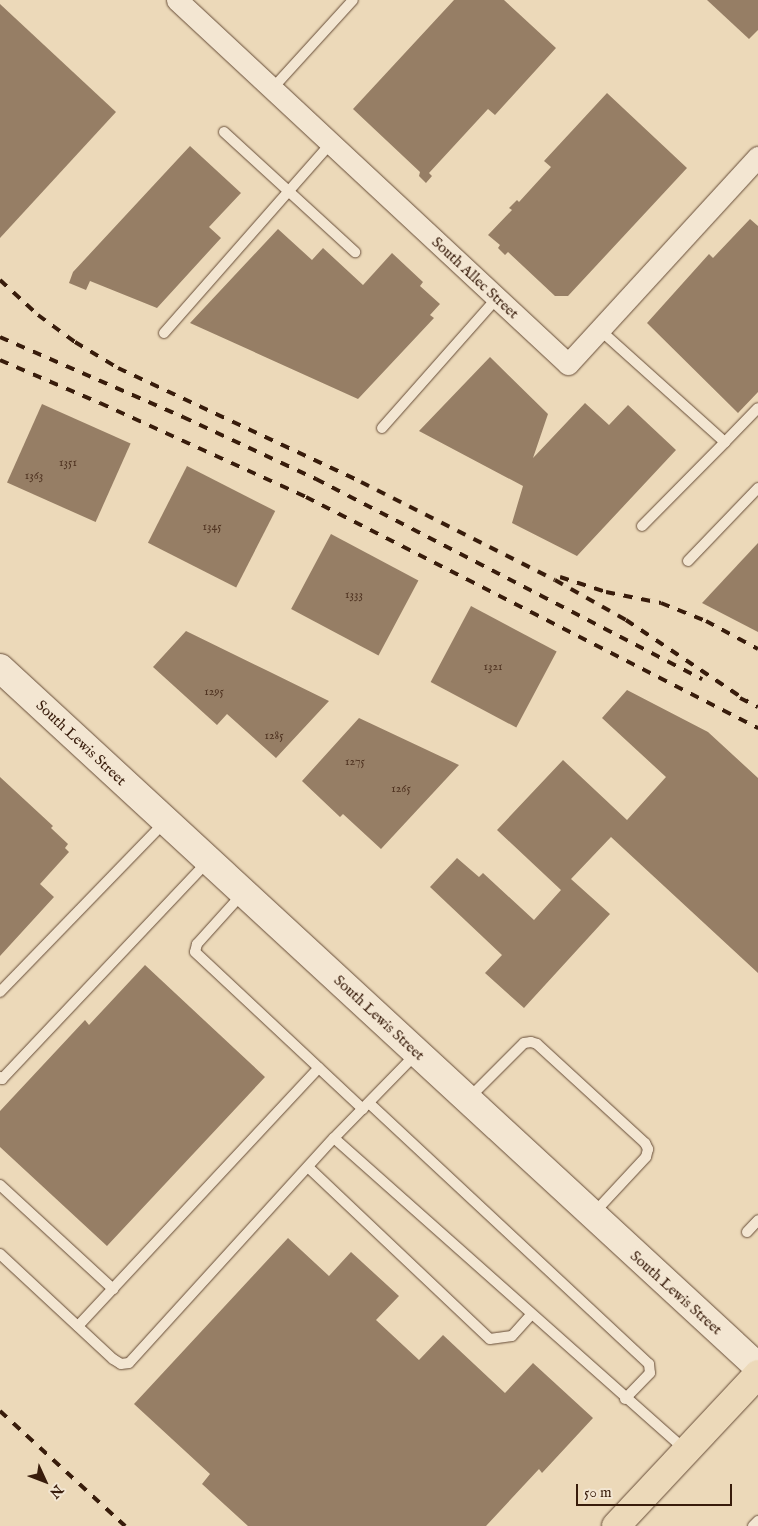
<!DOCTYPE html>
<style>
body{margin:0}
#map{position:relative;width:758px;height:1526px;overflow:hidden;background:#ecd9b9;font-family:"IM FELL English",serif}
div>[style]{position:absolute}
.building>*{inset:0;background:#967e65;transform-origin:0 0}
.roads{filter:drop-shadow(0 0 1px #654b36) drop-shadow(0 0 1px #654b36)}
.service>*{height:10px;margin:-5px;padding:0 5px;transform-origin:5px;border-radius:5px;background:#f3e6d2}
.minor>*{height:21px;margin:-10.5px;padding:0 10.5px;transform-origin:10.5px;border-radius:10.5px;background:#f3e6d2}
.secondary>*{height:28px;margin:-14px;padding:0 14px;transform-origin:14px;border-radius:14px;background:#f3e6d2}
.primary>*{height:28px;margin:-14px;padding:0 14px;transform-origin:14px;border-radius:14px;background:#ecd9b9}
.rail>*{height:4px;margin-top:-2px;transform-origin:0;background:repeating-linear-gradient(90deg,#381c0b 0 9px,transparent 0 18px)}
span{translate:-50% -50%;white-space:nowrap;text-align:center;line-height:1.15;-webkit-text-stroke:4px #f3e6d2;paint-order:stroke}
.number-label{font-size:12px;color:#503422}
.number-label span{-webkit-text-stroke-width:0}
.street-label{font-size:15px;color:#381c0b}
.north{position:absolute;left:20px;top:1456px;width:50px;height:50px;-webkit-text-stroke:4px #f3e6d2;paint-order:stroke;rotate:133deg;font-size:14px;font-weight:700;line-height:20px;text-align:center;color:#381c0b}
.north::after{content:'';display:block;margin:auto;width:18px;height:22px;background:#381c0b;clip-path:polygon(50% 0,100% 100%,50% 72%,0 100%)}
.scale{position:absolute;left:576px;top:1484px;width:156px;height:22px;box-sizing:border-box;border:2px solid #381c0b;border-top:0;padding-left:6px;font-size:15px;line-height:18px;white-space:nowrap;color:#381c0b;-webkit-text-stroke:4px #f3e6d2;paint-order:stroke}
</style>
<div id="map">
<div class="building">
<i style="clip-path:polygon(454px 0,504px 0,556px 48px,495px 115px,488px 109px,429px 173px,432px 176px,426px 183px,419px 176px,420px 172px,353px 109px)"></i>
<i style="clip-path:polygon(707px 0,758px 0,758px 30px,749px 39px)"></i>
<i style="clip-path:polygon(0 4px,116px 112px,0 238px)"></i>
<i style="clip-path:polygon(607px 93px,687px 168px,568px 296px,555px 296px,508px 252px,505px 255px,498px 248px,500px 245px,488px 235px,512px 210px,509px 208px,517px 200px,519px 202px,551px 167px,544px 161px)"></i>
<i style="clip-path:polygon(190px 146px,241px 193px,209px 227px,221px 238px,157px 308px,90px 281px,86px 290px,69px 283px,73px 272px)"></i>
<i style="clip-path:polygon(750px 219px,758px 226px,758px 392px,738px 413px,647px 323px,709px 254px,713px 258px)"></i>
<i style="clip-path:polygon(278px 229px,312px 260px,323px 248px,363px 285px,392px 253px,423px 282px,420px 286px,440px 304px,430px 315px,434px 318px,358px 399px,190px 323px)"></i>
<i style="clip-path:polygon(490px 357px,548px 414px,533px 458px,585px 403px,609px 425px,628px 405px,676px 450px,577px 556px,512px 523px,523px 486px,419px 431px)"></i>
<i style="left:42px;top:404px;width:97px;height:86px;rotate:24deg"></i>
<i style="left:187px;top:466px;width:99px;height:86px;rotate:27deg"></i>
<i style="left:331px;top:534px;width:99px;height:85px;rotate:28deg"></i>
<i style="clip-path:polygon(758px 543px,758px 632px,702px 603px)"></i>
<i style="left:471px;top:606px;width:97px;height:86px;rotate:28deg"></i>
<i style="clip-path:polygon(186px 631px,268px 671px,329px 701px,276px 758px,227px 714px,217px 725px,153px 667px)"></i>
<i style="clip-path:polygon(627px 690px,708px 732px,758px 778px,758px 973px,611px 837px,571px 879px,610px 914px,524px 1008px,485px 973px,502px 955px,430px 887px,457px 858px,479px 877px,483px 873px,534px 920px,561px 890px,497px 830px,563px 760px,627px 820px,666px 777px,602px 718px)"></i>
<i style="clip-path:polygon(359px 718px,459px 765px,381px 849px,343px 814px,340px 817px,302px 781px)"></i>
<i style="clip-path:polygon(0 777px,53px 826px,51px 828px,68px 844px,65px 848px,69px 852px,40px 884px,54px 897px,0 956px)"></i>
<i style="clip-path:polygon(145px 965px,265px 1077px,107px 1246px,0 1147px,0 1111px,85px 1020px,89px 1025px)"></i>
<i style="clip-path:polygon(288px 1238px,329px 1276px,351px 1252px,399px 1296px,376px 1320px,419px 1360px,443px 1335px,505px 1393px,533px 1363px,593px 1418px,542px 1473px,539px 1469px,486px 1526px,248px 1526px,202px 1484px,210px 1474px,134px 1404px)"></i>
</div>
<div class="roads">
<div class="service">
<i style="left:272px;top:89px;width:120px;rotate:-47.7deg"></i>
<i style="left:224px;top:132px;width:178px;rotate:42.5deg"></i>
<i style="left:600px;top:330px;width:168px;rotate:41.9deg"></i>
<i style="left:725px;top:442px;width:47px;rotate:-45.9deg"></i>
<i style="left:164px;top:333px;width:253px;rotate:-48.7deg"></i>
<i style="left:382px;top:428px;width:174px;rotate:-48.5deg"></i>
<i style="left:642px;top:526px;width:118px;rotate:-45.3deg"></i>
<i style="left:688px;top:561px;width:101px;rotate:-46.2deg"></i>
<i style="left:243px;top:893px;width:69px;rotate:132deg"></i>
<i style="left:197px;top:944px;width:8px;rotate:104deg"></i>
<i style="left:195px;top:952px;width:230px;rotate:43.1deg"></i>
<i style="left:0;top:992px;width:237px;rotate:-45.9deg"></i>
<i style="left:0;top:1077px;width:3px;rotate:45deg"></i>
<i style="left:2px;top:1079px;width:300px;rotate:-46.6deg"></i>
<i style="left:468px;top:1099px;width:79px;rotate:-45deg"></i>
<i style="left:524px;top:1043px;width:7px;rotate:-8deg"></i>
<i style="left:531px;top:1042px;width:6px;rotate:18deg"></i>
<i style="left:537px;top:1044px;width:147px;rotate:42.5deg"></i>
<i style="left:645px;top:1143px;width:7px;rotate:63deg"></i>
<i style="left:648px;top:1149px;width:8px;rotate:104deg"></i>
<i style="left:646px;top:1157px;width:76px;rotate:132.9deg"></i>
<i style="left:369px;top:1103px;width:383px;rotate:43deg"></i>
<i style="left:649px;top:1364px;width:9px;rotate:84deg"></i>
<i style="left:650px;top:1373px;width:36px;rotate:134deg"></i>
<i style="left:334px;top:1138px;width:470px;rotate:41.6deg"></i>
<i style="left:308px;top:1167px;width:250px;rotate:43.4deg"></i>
<i style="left:490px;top:1339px;width:22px;rotate:-8deg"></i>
<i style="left:512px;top:1336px;width:28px;rotate:-48deg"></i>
<i style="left:0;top:1185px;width:154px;rotate:42.6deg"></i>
<i style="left:747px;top:1232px;width:16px;rotate:-47deg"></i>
<i style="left:0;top:1254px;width:154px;rotate:42.9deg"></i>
<i style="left:113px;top:1359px;width:9px;rotate:32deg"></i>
<i style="left:121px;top:1364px;width:8px;rotate:-7deg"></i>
<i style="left:129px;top:1363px;width:304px;rotate:-47.7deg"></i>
<i style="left:334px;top:1138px;width:117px;rotate:-45.7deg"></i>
<i style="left:78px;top:1326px;width:353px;rotate:-47deg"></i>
<i style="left:753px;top:1526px;width:7px;rotate:-45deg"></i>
</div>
<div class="minor">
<i style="left:177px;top:0;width:534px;rotate:42.95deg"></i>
<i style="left:568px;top:364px;width:281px;rotate:-47.5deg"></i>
</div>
<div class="secondary">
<i style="left:0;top:668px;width:1031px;rotate:42.68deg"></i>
</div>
<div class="primary">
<i style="left:616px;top:1526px;width:208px;rotate:-46.9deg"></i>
</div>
</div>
<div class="rail">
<i style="left:0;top:280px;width:52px;rotate:42.6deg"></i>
<i style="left:38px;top:315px;width:46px;rotate:36.1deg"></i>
<i style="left:75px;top:342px;width:50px;rotate:31.2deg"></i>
<i style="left:118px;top:368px;width:268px;rotate:25.1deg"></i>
<i style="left:361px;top:482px;width:217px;rotate:26.8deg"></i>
<i style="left:555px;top:580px;width:81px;rotate:29.4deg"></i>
<i style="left:626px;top:620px;width:146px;rotate:33.8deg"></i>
<i style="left:0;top:337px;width:200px;rotate:23.6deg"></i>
<i style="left:183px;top:417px;width:147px;rotate:25deg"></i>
<i style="left:316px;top:479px;width:435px;rotate:27.4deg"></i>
<i style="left:0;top:360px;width:109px;rotate:23.3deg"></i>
<i style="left:100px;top:403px;width:226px;rotate:24.5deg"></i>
<i style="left:306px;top:497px;width:508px;rotate:27.07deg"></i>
<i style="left:560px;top:577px;width:48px;rotate:18.1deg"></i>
<i style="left:606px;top:592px;width:56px;rotate:11.3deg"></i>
<i style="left:661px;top:603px;width:48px;rotate:21.8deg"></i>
<i style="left:706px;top:621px;width:59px;rotate:28.3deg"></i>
<i style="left:740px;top:698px;width:20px;rotate:27deg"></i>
<i style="left:0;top:1411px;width:170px;rotate:42.6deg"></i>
</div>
<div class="number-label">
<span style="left:68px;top:463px">1351</span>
<span style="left:34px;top:476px">1363</span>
<span style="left:212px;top:527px">1345</span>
<span style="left:354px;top:595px">1333</span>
<span style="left:493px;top:667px">1321</span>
<span style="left:214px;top:692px">1295</span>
<span style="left:274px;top:736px">1285</span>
<span style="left:355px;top:762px">1275</span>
<span style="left:401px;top:789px">1265</span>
</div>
<div class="street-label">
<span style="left:475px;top:278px;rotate:43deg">South Allec Street</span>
<span style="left:81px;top:743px;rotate:43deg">South Lewis Street</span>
<span style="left:379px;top:1018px;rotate:43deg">South Lewis Street</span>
<span style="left:676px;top:1293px;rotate:42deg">South Lewis Street</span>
</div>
<div class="north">N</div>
<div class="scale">50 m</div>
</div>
